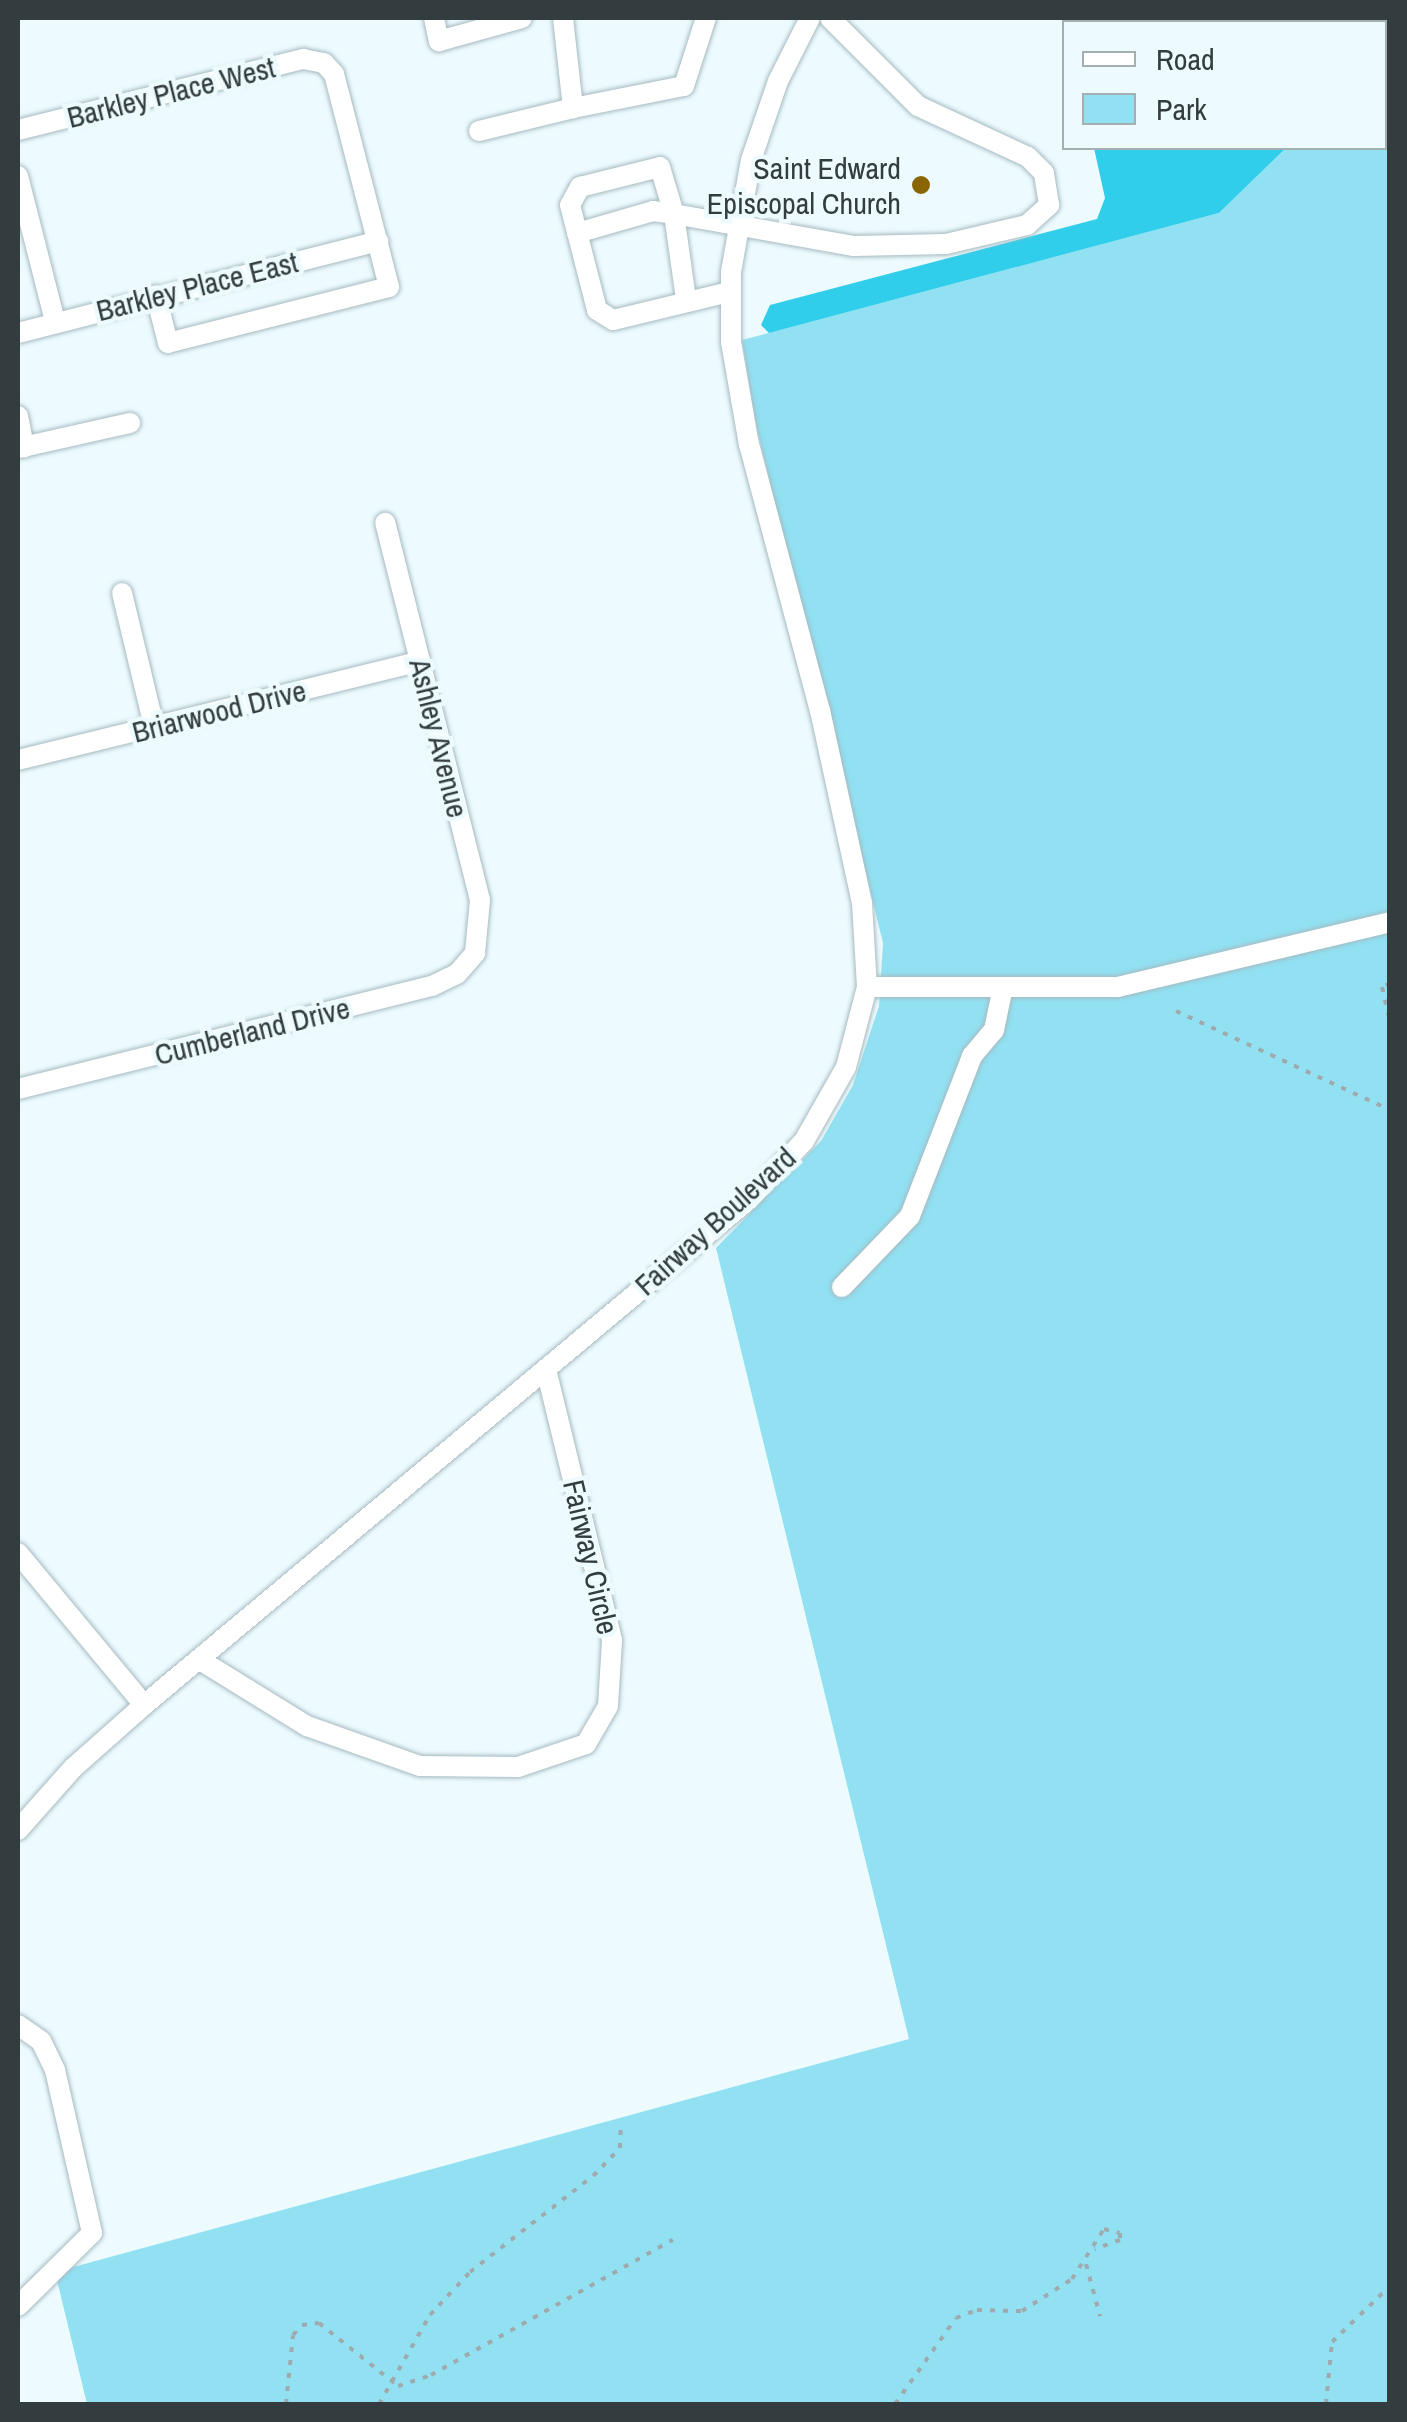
<!DOCTYPE html>
<style>
body{margin:0}
#map{position:relative;width:1407px;height:2422px;overflow:hidden;background:#edfbfe;font-family:"Archivo Narrow",sans-serif}
div>[style]{position:absolute}
.green>*{inset:0;background:#91e1f3}
.forest>*{inset:0;background:#30ceeb}
.path>*{height:4px;margin-top:-2px;transform-origin:0;background:repeating-linear-gradient(90deg,#9eaaad 0 5px,transparent 0 13px)}
.roads{filter:drop-shadow(0 0 2px #a5bac0) drop-shadow(0 0 2px #a5bac0)}
.minor>*{height:20px;margin:-10px;padding:0 10px;transform-origin:10px;border-radius:10px;background:#fff}
.dots>*{width:28px;height:28px;translate:-50% -50%;box-sizing:border-box;border:5px solid #edfbfe;border-radius:50%}
span{translate:-50% -50%;white-space:nowrap;text-align:center;line-height:1.15;-webkit-text-stroke:9px #edfbfe;paint-order:stroke}
.street-label{font-size:30px;color:#333c3e}
.poi-label{font-size:30px;color:#333c3e}
.right{translate:-100% -50%;text-align:right}
.frame{position:absolute;inset:0;border:20px solid #333c3e;pointer-events:none}
.legend{position:absolute;left:1062px;top:20px;width:325px;height:130px;box-sizing:border-box;background:#edfbfe;border:2px solid #a3afb1;margin:0;padding:12px 18px;list-style:none;font-size:30px;color:#333c3e}
.legend li{display:flex;align-items:center;gap:20px;height:50px}
.legend b{width:50px;border:2px solid #a3afb1}
</style>
<div id="map">
<div class="green">
<i style="clip-path:polygon(1389px 43px,1389px 2404px,87px 2404px,55px 2272px,909px 2039px,716px 1248px,821px 1141px,853px 1085px,879px 1006px,883px 943px,756px 425px,742px 340px,1219px 213px,1286px 148px,1384px 148px)"></i>
</div>
<div class="forest">
<i style="clip-path:polygon(1094px 148px,1286px 148px,1219px 213px,769px 333px,761px 325px,770px 305px,1097px 219px,1105px 198px)"></i>
</div>
<div class="path">
<i style="left:1390px;top:983px;width:9px;rotate:153deg"></i>
<i style="left:1382px;top:987px;width:37px;rotate:77deg"></i>
<i style="left:1176px;top:1011px;width:236px;rotate:24.8deg"></i>
<i style="left:1086px;top:2264px;width:54px;rotate:74.9deg"></i>
<i style="left:286px;top:2404px;width:69px;rotate:-84.2deg"></i>
<i style="left:293px;top:2335px;width:13px;rotate:-48deg"></i>
<i style="left:302px;top:2325px;width:17px;rotate:-7deg"></i>
<i style="left:319px;top:2323px;width:101px;rotate:38.6deg"></i>
<i style="left:398px;top:2386px;width:35px;rotate:-18deg"></i>
<i style="left:431px;top:2375px;width:277px;rotate:-29.2deg"></i>
<i style="left:379px;top:2404px;width:103px;rotate:-60.2deg"></i>
<i style="left:430px;top:2315px;width:59px;rotate:-47.1deg"></i>
<i style="left:470px;top:2272px;width:156px;rotate:-38deg"></i>
<i style="left:593px;top:2176px;width:39px;rotate:-46deg"></i>
<i style="left:620px;top:2148px;width:24px;rotate:-88deg"></i>
<i style="left:895px;top:2404px;width:105px;rotate:-54.7deg"></i>
<i style="left:956px;top:2318px;width:22px;rotate:-21deg"></i>
<i style="left:977px;top:2310px;width:45px;rotate:1.3deg"></i>
<i style="left:1022px;top:2311px;width:59px;rotate:-32.6deg"></i>
<i style="left:1072px;top:2279px;width:59px;rotate:-57.4deg"></i>
<i style="left:1104px;top:2229px;width:16px;rotate:14deg"></i>
<i style="left:1120px;top:2233px;width:7px;rotate:90deg"></i>
<i style="left:1120px;top:2240px;width:27px;rotate:160deg"></i>
<i style="left:1326px;top:2404px;width:62px;rotate:-84.5deg"></i>
<i style="left:1332px;top:2342px;width:81px;rotate:-44deg"></i>
</div>
<div class="roads">
<div class="minor">
<i style="left:434px;top:18px;width:24px;rotate:78deg"></i>
<i style="left:439px;top:41px;width:86px;rotate:-15.5deg"></i>
<i style="left:563px;top:18px;width:91px;rotate:83.7deg"></i>
<i style="left:573px;top:108px;width:113px;rotate:-11.2deg"></i>
<i style="left:684px;top:86px;width:71px;rotate:-72.1deg"></i>
<i style="left:18px;top:130px;width:294px;rotate:-14deg"></i>
<i style="left:303px;top:59px;width:21px;rotate:11deg"></i>
<i style="left:324px;top:63px;width:15px;rotate:48deg"></i>
<i style="left:334px;top:74px;width:220px;rotate:75.5deg"></i>
<i style="left:389px;top:287px;width:228px;rotate:165.8deg"></i>
<i style="left:168px;top:343px;width:49px;rotate:-104.3deg"></i>
<i style="left:479px;top:131px;width:97px;rotate:-13.7deg"></i>
<i style="left:18px;top:176px;width:150px;rotate:75.7deg"></i>
<i style="left:577px;top:233px;width:79px;rotate:-16.1deg"></i>
<i style="left:653px;top:211px;width:21px;rotate:8deg"></i>
<i style="left:674px;top:214px;width:86px;rotate:82deg"></i>
<i style="left:729px;top:292px;width:119px;rotate:166.4deg"></i>
<i style="left:613px;top:320px;width:19px;rotate:-148deg"></i>
<i style="left:597px;top:310px;width:108px;rotate:-104.4deg"></i>
<i style="left:570px;top:205px;width:21px;rotate:-61deg"></i>
<i style="left:580px;top:187px;width:82px;rotate:-14deg"></i>
<i style="left:660px;top:167px;width:49px;rotate:73.4deg"></i>
<i style="left:674px;top:214px;width:183px;rotate:10.1deg"></i>
<i style="left:854px;top:246px;width:92px;rotate:-1.2deg"></i>
<i style="left:946px;top:244px;width:83px;rotate:-13.2deg"></i>
<i style="left:1027px;top:225px;width:30px;rotate:-42deg"></i>
<i style="left:1049px;top:205px;width:32px;rotate:-99deg"></i>
<i style="left:1044px;top:173px;width:23px;rotate:-135deg"></i>
<i style="left:1028px;top:157px;width:121px;rotate:-155.1deg"></i>
<i style="left:918px;top:106px;width:124px;rotate:-135deg"></i>
<i style="left:18px;top:333px;width:372px;rotate:-14.3deg"></i>
<i style="left:18px;top:416px;width:32px;rotate:79deg"></i>
<i style="left:18px;top:448px;width:115px;rotate:-12.6deg"></i>
<i style="left:122px;top:593px;width:137px;rotate:76.5deg"></i>
<i style="left:18px;top:760px;width:414px;rotate:-13.8deg"></i>
<i style="left:867px;top:987px;width:251px"></i>
<i style="left:1118px;top:987px;width:280px;rotate:-13.4deg"></i>
<i style="left:18px;top:1089px;width:427px;rotate:-14deg"></i>
<i style="left:432px;top:986px;width:28px;rotate:-26deg"></i>
<i style="left:457px;top:974px;width:28px;rotate:-49deg"></i>
<i style="left:475px;top:953px;width:53px;rotate:-84.6deg"></i>
<i style="left:480px;top:900px;width:389px;rotate:-104.1deg"></i>
<i style="left:842px;top:1287px;width:98px;rotate:-46.2deg"></i>
<i style="left:910px;top:1216px;width:172px;rotate:-68.8deg"></i>
<i style="left:972px;top:1056px;width:34px;rotate:-50deg"></i>
<i style="left:994px;top:1030px;width:44px;rotate:-78.2deg"></i>
<i style="left:18px;top:1553px;width:197px;rotate:50.3deg"></i>
<i style="left:200px;top:1660px;width:126px;rotate:31.7deg"></i>
<i style="left:307px;top:1726px;width:120px;rotate:19.5deg"></i>
<i style="left:420px;top:1766px;width:98px;rotate:0.6deg"></i>
<i style="left:518px;top:1767px;width:72px;rotate:-18.7deg"></i>
<i style="left:586px;top:1744px;width:44px;rotate:-59.9deg"></i>
<i style="left:608px;top:1706px;width:66px;rotate:-86.5deg"></i>
<i style="left:612px;top:1640px;width:278px;rotate:-103.7deg"></i>
<i style="left:18px;top:1830px;width:83px;rotate:-48.4deg"></i>
<i style="left:73px;top:1768px;width:95px;rotate:-41.6deg"></i>
<i style="left:144px;top:1705px;width:787px;rotate:-39.9deg"></i>
<i style="left:748px;top:1200px;width:81px;rotate:-46.5deg"></i>
<i style="left:804px;top:1141px;width:85px;rotate:-60.4deg"></i>
<i style="left:846px;top:1067px;width:83px;rotate:-75.3deg"></i>
<i style="left:867px;top:987px;width:84px;rotate:-93.4deg"></i>
<i style="left:862px;top:903px;width:197px;rotate:-102.3deg"></i>
<i style="left:820px;top:711px;width:275px;rotate:-104.9deg"></i>
<i style="left:749px;top:445px;width:105px;rotate:-99.9deg"></i>
<i style="left:731px;top:342px;width:70px;rotate:-90deg"></i>
<i style="left:731px;top:272px;width:114px;rotate:-79.9deg"></i>
<i style="left:751px;top:160px;width:83px;rotate:-71.1deg"></i>
<i style="left:778px;top:81px;width:71px;rotate:-63.1deg"></i>
<i style="left:18px;top:2025px;width:28px;rotate:35deg"></i>
<i style="left:41px;top:2041px;width:32px;rotate:64deg"></i>
<i style="left:55px;top:2070px;width:167px;rotate:77.2deg"></i>
<i style="left:92px;top:2233px;width:104px;rotate:135.4deg"></i>
</div>
</div>
<div class="dots">
<i style="left:921px;top:185px;background:#8a6503"></i>
</div>
<div class="street-label">
<span style="left:171px;top:92px;rotate:-14deg">Barkley Place West</span>
<span style="left:197px;top:286px;rotate:-14deg">Barkley Place East</span>
<span style="left:219px;top:711px;rotate:-14deg">Briarwood Drive</span>
<span style="left:439px;top:738px;rotate:76deg">Ashley Avenue</span>
<span style="left:252px;top:1031px;rotate:-14deg">Cumberland Drive</span>
<span style="left:715px;top:1221px;rotate:-42deg">Fairway Boulevard</span>
<span style="left:591px;top:1557px;rotate:77deg">Fairway Circle</span>
</div>
<div class="poi-label">
<span class="right" style="left:901px;top:185px">Saint Edward<br>Episcopal Church</span>
</div>
<div class="frame"></div>
<ul class="legend">
<li><b style="height:12px;background:#fff"></b>Road</li>
<li><b style="height:28px;background:#91e1f3"></b>Park</li>
</ul>
</div>
